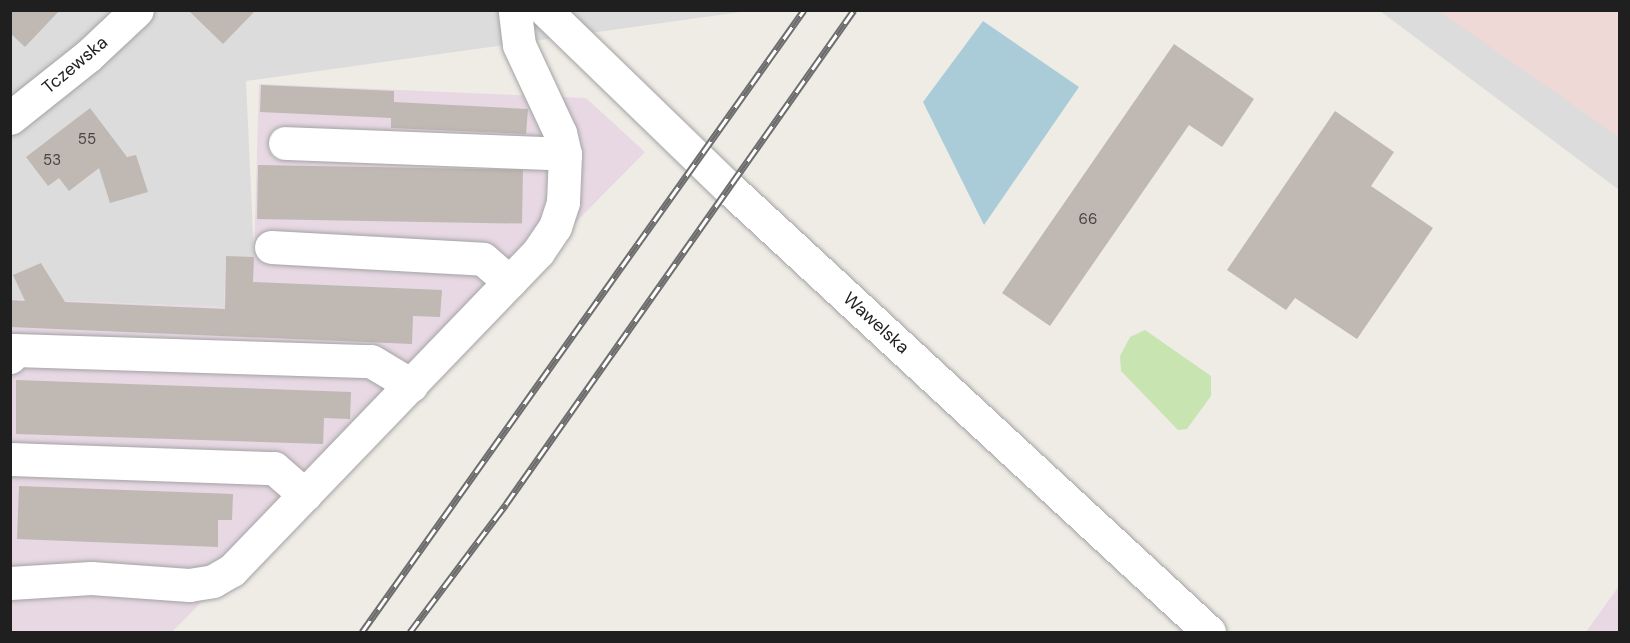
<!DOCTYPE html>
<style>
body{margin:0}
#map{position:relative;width:1630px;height:643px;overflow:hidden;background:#efece6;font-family:"DM Sans",sans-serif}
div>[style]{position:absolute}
.residential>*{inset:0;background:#dddcdc}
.commercial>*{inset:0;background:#eed9d7}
.industrial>*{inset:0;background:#e7d8e4}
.grass>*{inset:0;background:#c8e4b0}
.water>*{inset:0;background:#aaccd8}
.building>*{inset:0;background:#bfb8b3;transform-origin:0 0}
.roads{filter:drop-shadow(0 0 2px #a3a3a3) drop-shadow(0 0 2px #a3a3a3)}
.minor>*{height:33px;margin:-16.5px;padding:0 16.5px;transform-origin:16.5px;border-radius:16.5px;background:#fff}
.rail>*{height:7px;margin-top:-3.5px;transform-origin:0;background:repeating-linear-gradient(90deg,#fff 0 14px,#6d6d6d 0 28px);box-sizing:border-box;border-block:2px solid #6d6d6d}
span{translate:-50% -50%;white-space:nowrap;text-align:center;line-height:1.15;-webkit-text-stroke:6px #fff;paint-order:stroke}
.number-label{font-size:15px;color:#474544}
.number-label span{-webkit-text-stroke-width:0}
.street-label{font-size:18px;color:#1f1f1f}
.frame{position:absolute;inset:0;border:12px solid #1f1f1f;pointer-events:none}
</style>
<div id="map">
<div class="residential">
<i style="clip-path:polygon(11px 11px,748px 11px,246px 81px,254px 256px,226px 257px,224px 307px,11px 299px)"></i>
<i style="clip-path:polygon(1380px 11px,1619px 11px,1619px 190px)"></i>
</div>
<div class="commercial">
<i style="clip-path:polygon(1439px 11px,1619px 11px,1619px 137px)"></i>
</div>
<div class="industrial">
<i style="clip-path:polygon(259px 84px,586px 98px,645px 152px,172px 632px,11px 632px,11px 299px,224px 307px,226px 256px,254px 256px)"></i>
<i style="clip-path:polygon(1619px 586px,1619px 632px,1586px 632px)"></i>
</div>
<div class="grass">
<i style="clip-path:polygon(1145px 330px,1211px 376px,1211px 396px,1187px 429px,1178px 430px,1121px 371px,1120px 356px,1130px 337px)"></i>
</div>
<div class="water">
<i style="clip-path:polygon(983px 21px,1079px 87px,984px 225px,923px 102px)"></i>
</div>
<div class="building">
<i style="clip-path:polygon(10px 10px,60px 10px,25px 47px,10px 33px)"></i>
<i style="clip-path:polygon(188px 10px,256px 10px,223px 44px)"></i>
<i style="clip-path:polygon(1174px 44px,1254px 99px,1222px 147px,1189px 125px,1050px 326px,1002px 293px)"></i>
<i style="clip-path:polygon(261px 85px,394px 91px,394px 102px,528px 109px,526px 134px,391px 128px,391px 118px,260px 112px)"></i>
<i style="clip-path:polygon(90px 108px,127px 157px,136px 155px,148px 192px,110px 203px,99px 168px,69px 191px,59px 178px,48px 186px,26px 157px)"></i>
<i style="clip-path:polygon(1335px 111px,1394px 152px,1371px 186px,1433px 228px,1357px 339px,1295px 298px,1286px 310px,1227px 270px)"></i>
<i style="left:258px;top:165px;width:265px;height:54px;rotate:1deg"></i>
<i style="clip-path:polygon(226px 256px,254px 257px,253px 282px,442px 290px,440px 317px,413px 316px,412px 344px,10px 327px,10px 300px,25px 301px,13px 275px,41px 263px,65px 302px,225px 309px)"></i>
<i style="clip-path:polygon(16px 380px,351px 392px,350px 419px,324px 418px,323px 444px,16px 434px)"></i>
<i style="clip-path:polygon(19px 486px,233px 494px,232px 520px,218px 520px,218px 547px,17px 539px)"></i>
</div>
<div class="roads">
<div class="minor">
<i style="left:545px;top:10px;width:256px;rotate:44.1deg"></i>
<i style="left:729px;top:188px;width:654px;rotate:42.77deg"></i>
<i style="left:10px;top:118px;width:100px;rotate:-38.5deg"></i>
<i style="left:88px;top:56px;width:67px;rotate:-43.2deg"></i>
<i style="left:285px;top:143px;width:280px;rotate:2.2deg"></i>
<i style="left:271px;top:247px;width:212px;rotate:3.2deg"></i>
<i style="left:483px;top:259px;width:35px;rotate:41deg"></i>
<i style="left:10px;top:357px;width:8px;rotate:-60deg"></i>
<i style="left:14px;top:350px;width:357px;rotate:1.8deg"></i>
<i style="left:371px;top:361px;width:47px;rotate:31deg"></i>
<i style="left:10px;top:459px;width:264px;rotate:2deg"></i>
<i style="left:274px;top:468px;width:41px;rotate:41.1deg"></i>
<i style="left:10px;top:583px;width:81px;rotate:-3.5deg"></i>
<i style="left:91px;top:578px;width:98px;rotate:4.1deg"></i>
<i style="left:189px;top:585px;width:24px;rotate:-9deg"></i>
<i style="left:213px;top:581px;width:22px;rotate:-30deg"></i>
<i style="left:232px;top:570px;width:441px;rotate:-46.1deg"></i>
<i style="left:538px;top:252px;width:30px;rotate:-56deg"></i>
<i style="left:555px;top:227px;width:26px;rotate:-72deg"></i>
<i style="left:563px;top:202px;width:48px;rotate:-87.6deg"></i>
<i style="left:565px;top:154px;width:22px;rotate:-103deg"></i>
<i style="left:560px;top:133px;width:97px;rotate:-115deg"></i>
<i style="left:519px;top:45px;width:35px;rotate:-97deg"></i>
</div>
</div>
<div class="rail">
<i style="left:362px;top:632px;width:763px;rotate:-54.6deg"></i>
<i style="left:410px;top:632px;width:160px;rotate:-53.1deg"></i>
<i style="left:506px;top:504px;width:604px;rotate:-54.84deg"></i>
</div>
<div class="number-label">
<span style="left:87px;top:140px">55</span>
<span style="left:52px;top:161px">53</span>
<span style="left:1088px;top:220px">66</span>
</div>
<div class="street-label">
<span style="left:75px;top:65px;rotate:-40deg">Tczewska</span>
<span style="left:876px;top:323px;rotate:42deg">Wawelska</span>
</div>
<div class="frame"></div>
</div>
